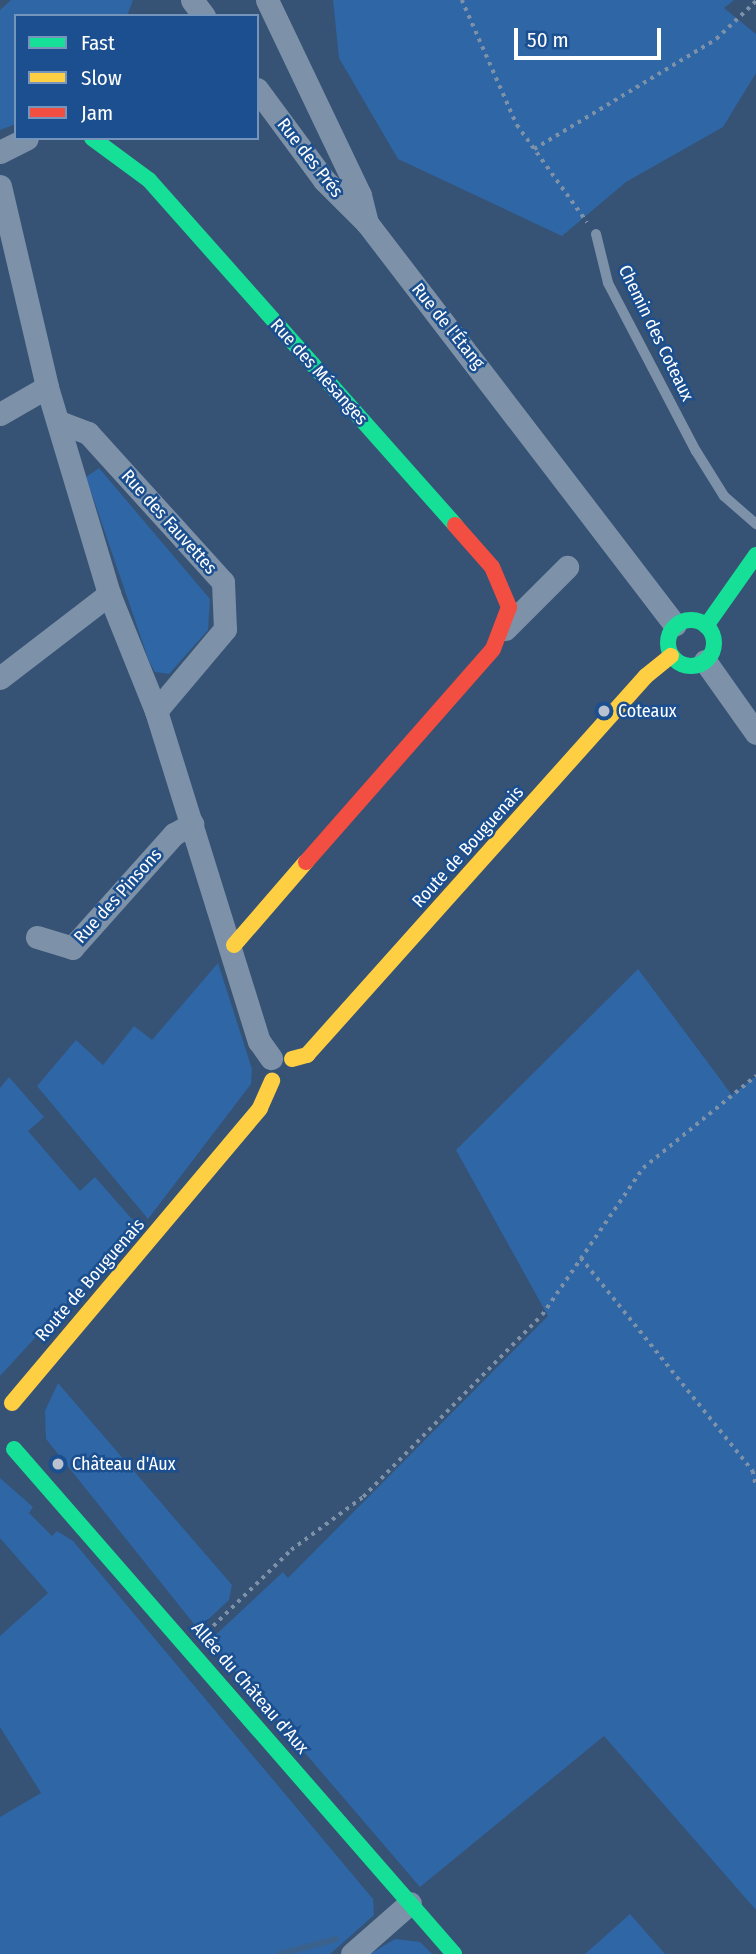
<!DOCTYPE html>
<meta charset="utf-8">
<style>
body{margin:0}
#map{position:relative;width:756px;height:1954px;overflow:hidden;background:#365274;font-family:"Fira Sans Condensed",sans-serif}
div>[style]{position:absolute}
.green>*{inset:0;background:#2f66a5}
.stream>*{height:6px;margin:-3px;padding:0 3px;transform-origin:3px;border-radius:3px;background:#3b618d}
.path>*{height:3.5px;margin-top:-1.75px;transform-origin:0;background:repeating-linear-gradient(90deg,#7d92a8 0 3.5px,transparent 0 8.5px)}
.lane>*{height:10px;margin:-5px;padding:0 5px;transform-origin:5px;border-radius:5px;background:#7d92a8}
.street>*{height:23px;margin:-11.5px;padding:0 11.5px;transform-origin:11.5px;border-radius:11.5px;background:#7d92a8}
.fast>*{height:16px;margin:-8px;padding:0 8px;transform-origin:8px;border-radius:8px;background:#16e098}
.fast>.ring{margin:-8px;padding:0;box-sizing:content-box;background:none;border:16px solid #16e098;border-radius:50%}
.slow>*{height:16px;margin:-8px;padding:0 8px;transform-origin:8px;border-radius:8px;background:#ffcf43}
.jam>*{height:16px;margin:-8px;padding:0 8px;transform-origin:8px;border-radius:8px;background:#f24e42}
.dots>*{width:19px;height:19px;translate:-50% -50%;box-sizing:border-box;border:4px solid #1b4f8f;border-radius:50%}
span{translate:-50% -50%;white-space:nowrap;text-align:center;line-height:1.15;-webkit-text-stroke:5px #1b4f8f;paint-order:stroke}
.street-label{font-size:18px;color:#fff}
.poi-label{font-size:18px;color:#fff}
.left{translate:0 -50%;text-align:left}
.legend{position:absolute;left:14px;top:14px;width:245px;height:126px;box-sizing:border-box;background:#1b4f8f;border:2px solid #7695bc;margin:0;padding:9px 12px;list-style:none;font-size:21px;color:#fff}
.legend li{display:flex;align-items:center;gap:14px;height:35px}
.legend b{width:35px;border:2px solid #7695bc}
.scale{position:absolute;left:514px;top:28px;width:147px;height:32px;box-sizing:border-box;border:4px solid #fff;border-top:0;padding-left:9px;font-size:21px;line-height:24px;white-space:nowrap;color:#fff;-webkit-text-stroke:5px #1b4f8f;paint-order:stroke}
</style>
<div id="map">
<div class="green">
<i style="clip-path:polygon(11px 0,133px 0,127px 16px,16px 16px,16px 124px,0 130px,0 10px)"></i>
<i style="clip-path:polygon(333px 0,734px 0,724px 8px,756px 34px,756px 73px,723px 127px,626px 182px,562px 236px,398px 159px,339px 58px)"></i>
<i style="clip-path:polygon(99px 468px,210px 599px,208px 630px,169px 674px,155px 672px,149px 661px,86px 477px)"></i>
<i style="clip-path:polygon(218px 963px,252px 1069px,251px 1084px,148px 1219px,37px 1086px,76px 1040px,103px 1065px,134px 1026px,152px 1040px)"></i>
<i style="clip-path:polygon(638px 969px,732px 1095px,756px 1076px,756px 1910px,604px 1736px,420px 1887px,209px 1641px,283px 1572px,288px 1578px,548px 1316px,456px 1150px)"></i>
<i style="clip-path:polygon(9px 1077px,44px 1117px,28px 1131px,80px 1191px,95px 1177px,138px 1226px,0 1376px,0 1088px)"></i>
<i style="clip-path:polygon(58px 1383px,232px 1585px,229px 1600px,198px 1629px,46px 1439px,45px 1411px)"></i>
<i style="clip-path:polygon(0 1478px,33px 1507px,29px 1513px,52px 1536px,57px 1531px,73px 1541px,373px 1899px,374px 1915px,330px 1954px,0 1954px,0 1817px,41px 1793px,0 1727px,0 1636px,48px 1593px,0 1538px)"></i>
<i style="clip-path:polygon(630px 1914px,665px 1954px,585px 1954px)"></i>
<i style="clip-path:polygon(395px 1939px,420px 1942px,432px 1954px,370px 1954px)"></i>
</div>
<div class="stream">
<i style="left:280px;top:1954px;width:58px;rotate:-15deg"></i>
</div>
<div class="path">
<i style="left:462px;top:0;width:137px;rotate:66.3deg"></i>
<i style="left:517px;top:125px;width:120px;rotate:54.2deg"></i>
<i style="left:534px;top:149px;width:213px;rotate:-31.1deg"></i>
<i style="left:716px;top:39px;width:55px;rotate:-43.5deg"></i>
<i style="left:581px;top:1258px;width:274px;rotate:51.1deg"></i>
<i style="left:753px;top:1471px;width:16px;rotate:79deg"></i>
<i style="left:207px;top:1632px;width:117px;rotate:-44.3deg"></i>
<i style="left:291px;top:1550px;width:89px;rotate:-36.4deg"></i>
<i style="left:363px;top:1497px;width:255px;rotate:-45.5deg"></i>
<i style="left:542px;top:1315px;width:178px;rotate:-55.5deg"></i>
<i style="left:643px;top:1168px;width:146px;rotate:-39.2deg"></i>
</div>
<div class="lane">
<i style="left:596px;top:234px;width:50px;rotate:76.2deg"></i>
<i style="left:608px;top:283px;width:190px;rotate:62.4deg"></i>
<i style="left:696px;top:451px;width:53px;rotate:58.1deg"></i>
<i style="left:724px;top:496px;width:43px;rotate:41.2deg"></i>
</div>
<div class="street">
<i style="left:192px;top:0;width:20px;rotate:53deg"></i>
<i style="left:267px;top:0;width:216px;rotate:64.5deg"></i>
<i style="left:360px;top:195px;width:29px;rotate:76deg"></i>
<i style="left:367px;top:223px;width:506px;rotate:52.54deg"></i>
<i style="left:257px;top:89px;width:113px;rotate:53.6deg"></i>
<i style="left:324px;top:180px;width:61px;rotate:45deg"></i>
<i style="left:0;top:152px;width:30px;rotate:-27deg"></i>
<i style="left:0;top:186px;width:206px;rotate:76.8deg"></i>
<i style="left:47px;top:387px;width:216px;rotate:73.3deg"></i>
<i style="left:109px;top:594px;width:126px;rotate:68.1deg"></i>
<i style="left:156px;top:711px;width:346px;rotate:72.7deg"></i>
<i style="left:259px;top:1041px;width:21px;rotate:55deg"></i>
<i style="left:0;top:414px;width:54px;rotate:-29.9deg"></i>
<i style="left:59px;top:422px;width:31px;rotate:21deg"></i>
<i style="left:88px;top:433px;width:201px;rotate:47.8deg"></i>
<i style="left:223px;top:582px;width:47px;rotate:87.6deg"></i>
<i style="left:225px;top:629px;width:107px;rotate:130.1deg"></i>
<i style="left:505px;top:629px;width:88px;rotate:-45deg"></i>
<i style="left:705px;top:661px;width:88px;rotate:54.7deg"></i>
<i style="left:0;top:678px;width:138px;rotate:-37.6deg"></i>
<i style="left:37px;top:937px;width:37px;rotate:17deg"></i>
<i style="left:72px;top:948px;width:153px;rotate:-48.2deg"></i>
<i style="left:174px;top:834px;width:21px;rotate:-29deg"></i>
<i style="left:352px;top:1954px;width:77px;rotate:-41.3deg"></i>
</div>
<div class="fast">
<i style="left:92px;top:138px;width:71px;rotate:36.4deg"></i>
<i style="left:149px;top:180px;width:461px;rotate:48.4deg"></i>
<i class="ring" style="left:668px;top:620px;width:30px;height:30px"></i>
<i style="left:706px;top:626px;width:87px;rotate:-54.8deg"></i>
<i style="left:14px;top:1449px;width:670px;rotate:48.93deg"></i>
</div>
<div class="slow">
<i style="left:234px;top:945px;width:110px;rotate:-49.1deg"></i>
<i style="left:292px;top:1059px;width:16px;rotate:-15deg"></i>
<i style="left:307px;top:1055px;width:508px;rotate:-48.19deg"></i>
<i style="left:646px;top:676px;width:32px;rotate:-39deg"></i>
<i style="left:12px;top:1403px;width:385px;rotate:-49.9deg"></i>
<i style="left:260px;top:1108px;width:30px;rotate:-66deg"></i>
</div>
<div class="jam">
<i style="left:306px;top:862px;width:283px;rotate:-48.7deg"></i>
<i style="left:493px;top:649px;width:45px;rotate:-69.1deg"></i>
<i style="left:509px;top:607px;width:43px;rotate:-113deg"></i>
<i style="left:492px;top:567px;width:56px;rotate:-131.4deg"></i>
</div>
<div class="dots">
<i style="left:604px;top:711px;background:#b9c2ce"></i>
<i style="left:58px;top:1464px;background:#b9c2ce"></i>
</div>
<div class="street-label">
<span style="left:310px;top:158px;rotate:52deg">Rue des Prés</span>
<span style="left:448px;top:326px;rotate:51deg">Rue de l'Étang</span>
<span style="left:656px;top:333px;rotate:64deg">Chemin des Coteaux</span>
<span style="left:319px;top:372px;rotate:48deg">Rue des Mésanges</span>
<span style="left:169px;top:522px;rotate:48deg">Rue des Fauvettes</span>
<span style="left:468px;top:847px;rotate:-48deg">Route de Bouguenais</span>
<span style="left:118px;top:896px;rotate:-48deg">Rue des Pinsons</span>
<span style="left:90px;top:1280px;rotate:-49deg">Route de Bouguenais</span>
<span style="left:250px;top:1688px;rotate:49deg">Allée du Château d'Aux</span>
</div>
<div class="poi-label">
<span class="left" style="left:618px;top:711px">Coteaux</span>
<span class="left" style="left:72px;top:1464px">Château d'Aux</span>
</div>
<ul class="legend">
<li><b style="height:9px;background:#16e098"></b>Fast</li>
<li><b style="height:9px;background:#ffcf43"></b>Slow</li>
<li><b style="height:9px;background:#f24e42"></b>Jam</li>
</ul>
<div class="scale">50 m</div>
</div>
